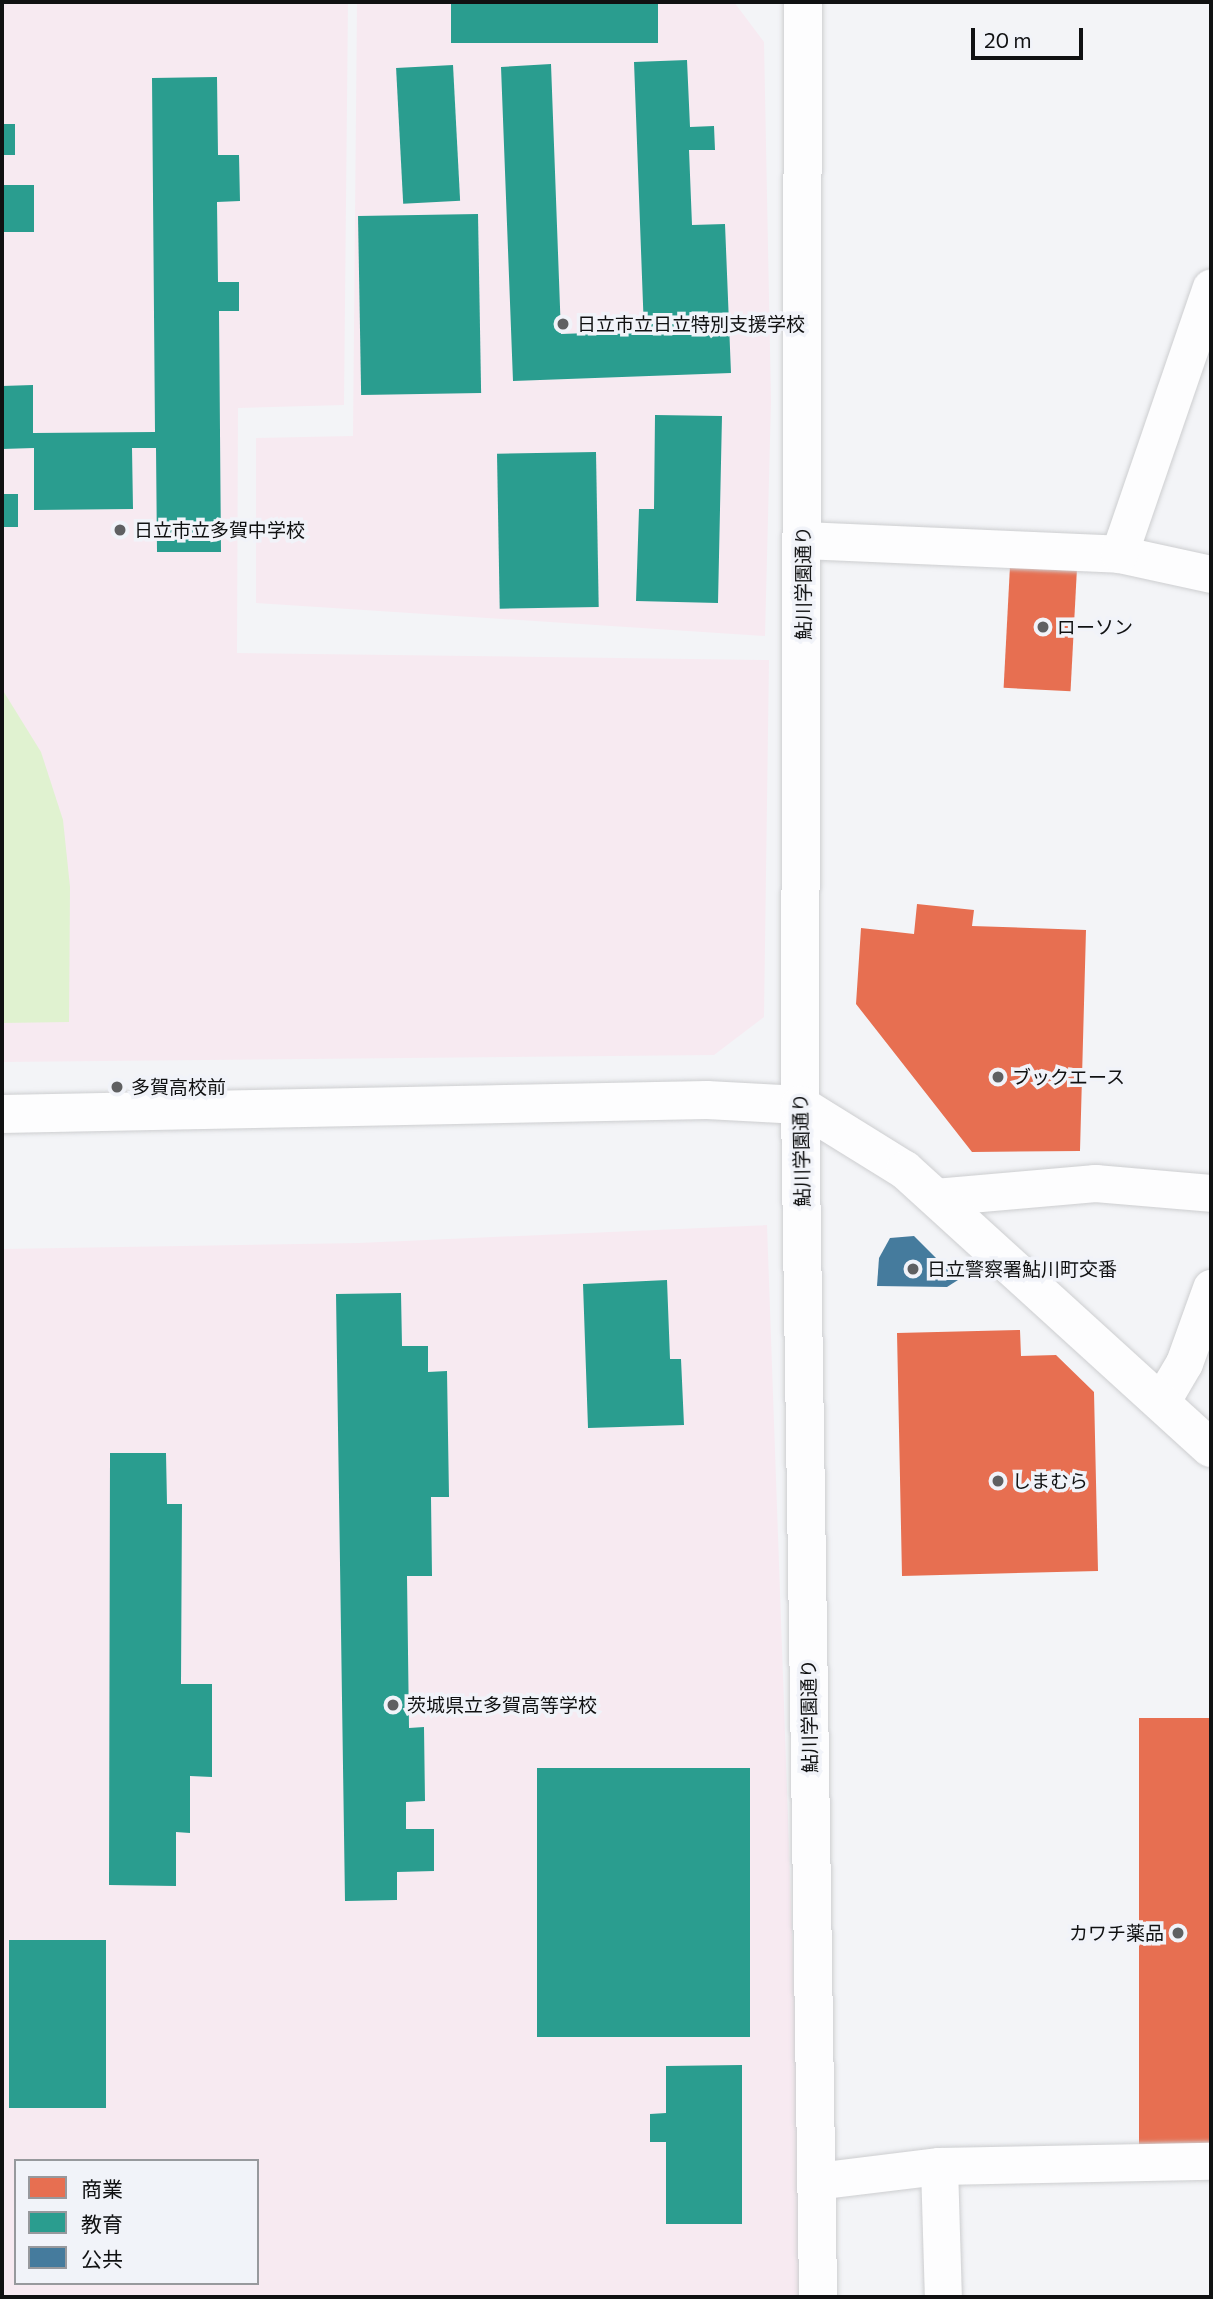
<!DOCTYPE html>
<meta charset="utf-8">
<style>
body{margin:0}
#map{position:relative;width:1213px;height:2299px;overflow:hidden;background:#f3f4f7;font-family:Commissioner,"Noto Sans JP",sans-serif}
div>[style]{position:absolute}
.education>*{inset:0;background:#f7eaf1}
.green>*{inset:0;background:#e0f2d0}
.shops>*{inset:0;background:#e76f51;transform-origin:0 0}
.schools>*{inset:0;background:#2a9d8f;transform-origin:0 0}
.public>*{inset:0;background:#457b9d}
.roads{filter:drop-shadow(0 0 2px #cdced0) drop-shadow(0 0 2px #cdced0)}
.street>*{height:37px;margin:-18.5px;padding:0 18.5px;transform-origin:18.5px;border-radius:18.5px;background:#fdfdfe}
.secondary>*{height:38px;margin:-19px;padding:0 19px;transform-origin:19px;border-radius:19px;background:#fdfdfe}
.dots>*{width:19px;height:19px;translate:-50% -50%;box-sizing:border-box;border:4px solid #f1f3f9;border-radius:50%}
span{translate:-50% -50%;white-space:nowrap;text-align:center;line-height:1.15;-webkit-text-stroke:7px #f1f3f9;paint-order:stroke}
.poi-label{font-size:19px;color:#101112}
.left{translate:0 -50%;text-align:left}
.right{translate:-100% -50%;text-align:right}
.street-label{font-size:19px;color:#101112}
.frame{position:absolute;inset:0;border:4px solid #101112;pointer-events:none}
.legend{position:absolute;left:14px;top:2159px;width:245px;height:126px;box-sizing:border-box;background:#f1f3f9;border:2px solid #97999d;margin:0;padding:9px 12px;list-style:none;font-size:21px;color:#101112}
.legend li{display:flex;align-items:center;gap:14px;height:35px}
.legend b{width:35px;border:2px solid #97999d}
.scale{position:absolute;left:971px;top:28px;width:112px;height:32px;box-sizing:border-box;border:4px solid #101112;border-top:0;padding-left:9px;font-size:21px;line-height:24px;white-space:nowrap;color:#101112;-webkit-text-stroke:5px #f1f3f9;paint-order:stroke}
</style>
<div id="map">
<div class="education">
<i style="clip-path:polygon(2px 2px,348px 2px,344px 405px,238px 408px,237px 653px,769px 660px,764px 1017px,714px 1055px,2px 1062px)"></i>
<i style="clip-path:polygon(357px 2px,734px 2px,764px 42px,771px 401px,765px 636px,256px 603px,256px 438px,353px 436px)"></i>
<i style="clip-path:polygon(evenodd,767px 1225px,805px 2297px,2px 2297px,2px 1249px,359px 1243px,767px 1225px,16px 2161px,257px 2161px,257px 2283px,16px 2283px,16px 2161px)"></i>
</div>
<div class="green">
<i style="clip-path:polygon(2px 689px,41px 752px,63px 820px,70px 887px,69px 1022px,2px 1023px)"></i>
</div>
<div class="shops">
<i style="left:1010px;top:566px;width:67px;height:122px;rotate:3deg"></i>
<i style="clip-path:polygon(917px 904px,974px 910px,972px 926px,1086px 930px,1080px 1151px,972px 1152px,856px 1004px,861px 928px,914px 934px)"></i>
<i style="clip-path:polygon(1020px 1330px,1021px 1356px,1056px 1355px,1094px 1392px,1098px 1571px,902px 1576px,897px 1333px)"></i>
<i style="left:1211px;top:1718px;width:429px;height:72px;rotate:90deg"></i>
</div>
<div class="schools">
<i style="left:451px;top:2px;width:207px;height:41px"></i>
<i style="clip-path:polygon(687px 60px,690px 127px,714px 126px,715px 150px,689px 150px,692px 225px,725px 224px,731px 373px,513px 381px,501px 67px,551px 64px,561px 334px,644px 331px,634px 62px)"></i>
<i style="left:453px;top:65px;width:136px;height:57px;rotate:87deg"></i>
<i style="clip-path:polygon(217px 77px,218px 155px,239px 155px,240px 201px,217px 202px,218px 282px,239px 282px,239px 311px,219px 311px,221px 552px,157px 552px,156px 448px,132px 448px,133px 509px,34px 510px,34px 448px,2px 449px,2px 386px,33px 385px,33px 433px,155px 432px,152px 78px)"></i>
<i style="left:15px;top:124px;width:31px;height:13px;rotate:90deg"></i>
<i style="left:34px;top:185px;width:47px;height:32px;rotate:90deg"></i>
<i style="left:478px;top:214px;width:179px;height:120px;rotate:89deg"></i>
<i style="clip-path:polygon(655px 415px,722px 416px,718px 603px,636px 601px,639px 509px,654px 509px)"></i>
<i style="left:596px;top:452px;width:155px;height:99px;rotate:89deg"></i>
<i style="left:2px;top:494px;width:16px;height:33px"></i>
<i style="clip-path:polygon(667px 1280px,670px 1359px,681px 1359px,684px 1425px,588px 1428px,583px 1284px)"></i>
<i style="clip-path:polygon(401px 1293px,402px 1346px,428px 1346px,428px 1372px,447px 1371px,449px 1497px,431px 1497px,432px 1576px,407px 1576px,409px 1728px,424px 1727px,425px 1801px,406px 1802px,406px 1829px,434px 1829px,434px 1871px,397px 1872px,397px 1900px,345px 1901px,336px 1294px)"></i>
<i style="clip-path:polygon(110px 1453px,166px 1453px,167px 1504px,182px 1504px,181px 1684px,212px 1684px,212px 1777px,190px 1776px,190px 1833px,176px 1832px,176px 1886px,109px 1885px)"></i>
<i style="left:537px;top:1768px;width:213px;height:269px"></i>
<i style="left:9px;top:1940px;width:97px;height:168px"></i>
<i style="clip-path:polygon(742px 2065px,742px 2224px,666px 2224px,666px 2142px,650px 2142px,650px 2114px,666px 2113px,666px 2066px)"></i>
</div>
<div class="public">
<i style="clip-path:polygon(914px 1236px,958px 1280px,947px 1287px,877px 1286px,879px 1258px,890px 1238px)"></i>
</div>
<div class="roads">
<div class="street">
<i style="left:803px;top:540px;width:316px;rotate:2.5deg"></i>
<i style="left:1119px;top:554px;width:94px;rotate:12.3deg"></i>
<i style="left:1119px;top:554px;width:282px;rotate:-71deg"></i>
<i style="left:935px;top:1197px;width:161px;rotate:-5deg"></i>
<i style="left:1095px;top:1183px;width:116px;rotate:4.9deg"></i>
<i style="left:1161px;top:1402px;width:45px;rotate:-59.5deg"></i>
<i style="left:1184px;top:1363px;width:80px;rotate:-70.2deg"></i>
<i style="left:939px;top:2166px;width:131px;rotate:88.3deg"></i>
<i style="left:816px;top:2181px;width:124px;rotate:-7deg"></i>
<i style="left:939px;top:2166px;width:272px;rotate:-1.1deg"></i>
</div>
<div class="secondary">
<i style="left:803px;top:2px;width:1103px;rotate:90.16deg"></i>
<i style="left:800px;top:1105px;width:1192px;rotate:89.13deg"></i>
<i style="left:2px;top:1114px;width:705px;rotate:-1.14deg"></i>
<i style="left:707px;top:1100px;width:93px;rotate:3.1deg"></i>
<i style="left:800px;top:1105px;width:123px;rotate:31.8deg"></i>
<i style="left:905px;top:1170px;width:413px;rotate:42.3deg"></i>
</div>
</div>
<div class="dots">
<i style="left:563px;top:324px;background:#5f6062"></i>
<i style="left:120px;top:530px;background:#5f6062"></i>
<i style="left:1043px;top:627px;background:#5f6062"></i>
<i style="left:998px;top:1077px;background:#5f6062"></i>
<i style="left:117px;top:1087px;background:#5f6062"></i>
<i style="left:913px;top:1269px;background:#5f6062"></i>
<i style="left:998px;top:1481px;background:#5f6062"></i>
<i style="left:393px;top:1705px;background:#5f6062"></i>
<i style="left:1178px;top:1933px;background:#5f6062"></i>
</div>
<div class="poi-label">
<span class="left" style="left:577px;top:324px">日立市立日立特別支援学校</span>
<span class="left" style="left:134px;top:530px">日立市立多賀中学校</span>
<span class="left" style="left:1057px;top:627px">ローソン</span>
<span class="left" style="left:1012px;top:1077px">ブックエース</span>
<span class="left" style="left:131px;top:1087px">多賀高校前</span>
<span class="left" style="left:927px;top:1269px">日立警察署鮎川町交番</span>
<span class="left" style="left:1012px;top:1481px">しまむら</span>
<span class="left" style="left:407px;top:1705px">茨城県立多賀高等学校</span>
<span class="right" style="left:1164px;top:1933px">カワチ薬品</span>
</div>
<div class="street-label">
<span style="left:803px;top:583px;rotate:-90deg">鮎川学園通り</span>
<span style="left:801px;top:1150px;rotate:-91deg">鮎川学園通り</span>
<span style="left:809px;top:1716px;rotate:-91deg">鮎川学園通り</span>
</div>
<div class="frame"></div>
<ul class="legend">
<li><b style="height:19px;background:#e76f51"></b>商業</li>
<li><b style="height:19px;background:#2a9d8f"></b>教育</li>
<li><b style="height:19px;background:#457b9d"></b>公共</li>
</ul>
<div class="scale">20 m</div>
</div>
